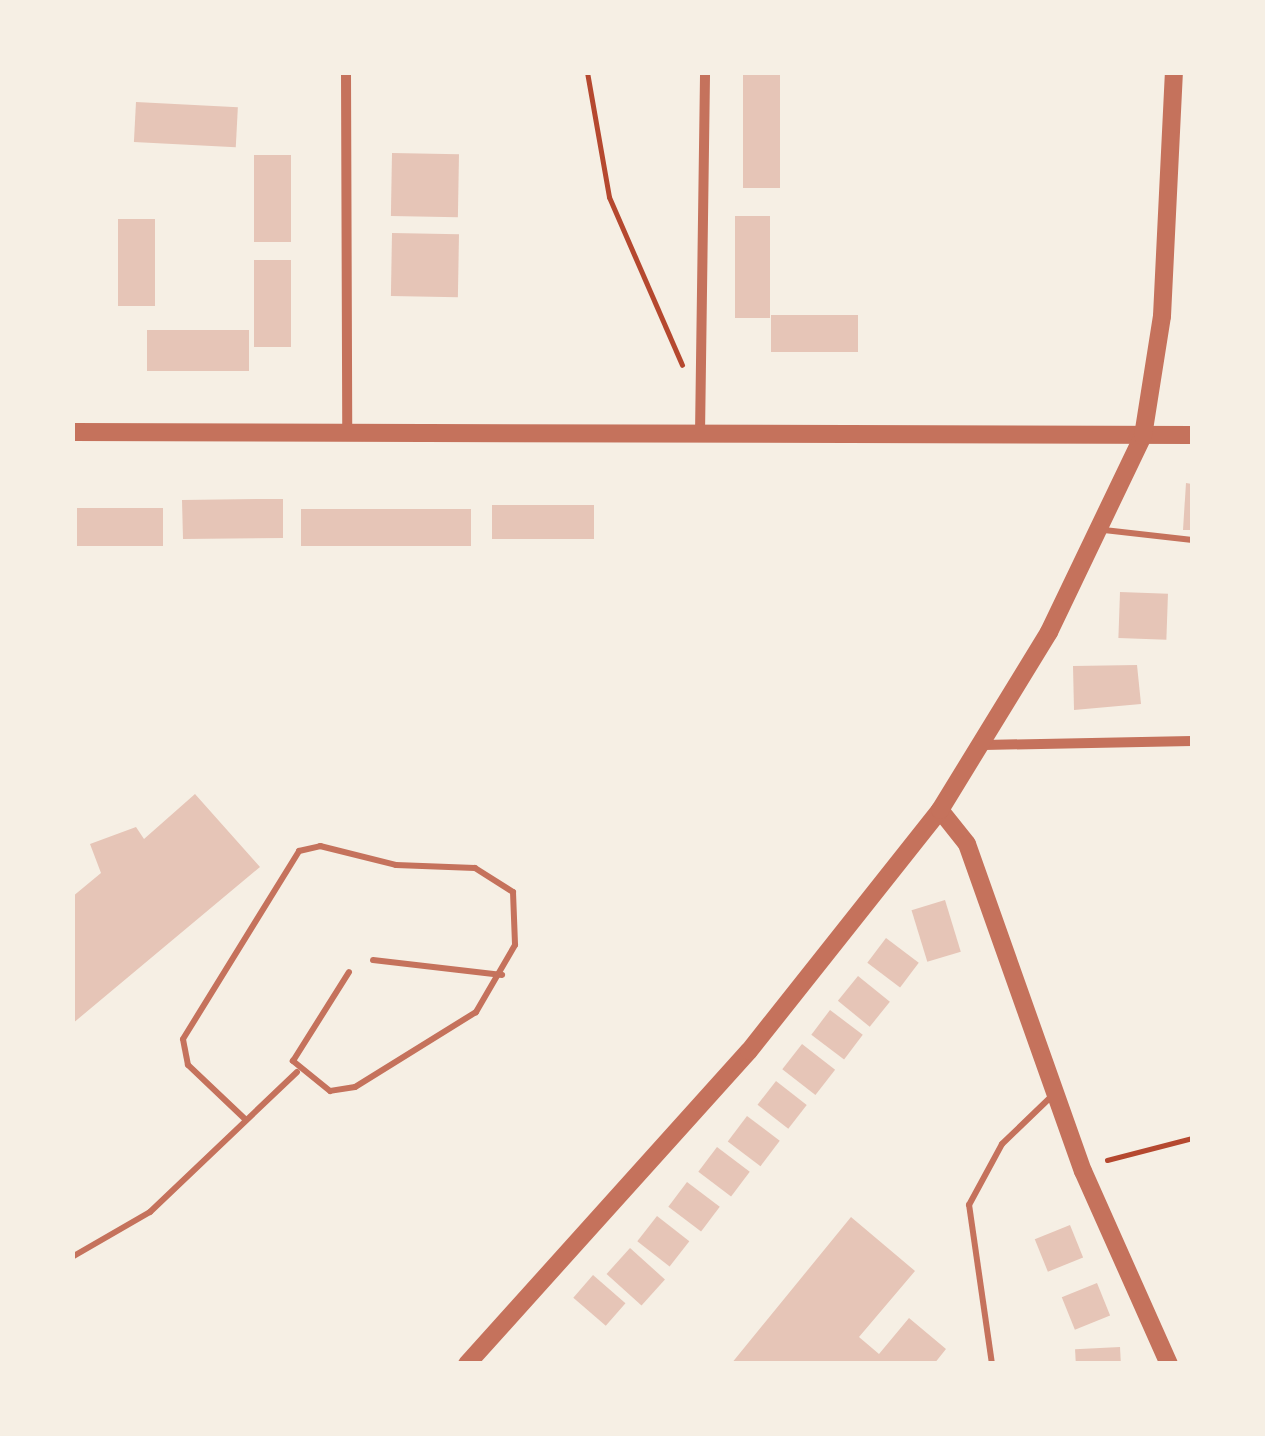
<!DOCTYPE html>
<style>
body{margin:0}
#map{position:relative;width:1265px;height:1436px;overflow:hidden;background:#f6efe4;font-family:"Nunito Sans",sans-serif}
div>[style]{position:absolute}
.building>*{inset:0;background:#e6c5b7;transform-origin:0 0}
.path>*{height:5px;margin:-2.5px;padding:0 2.5px;transform-origin:2.5px;border-radius:2.5px;background:#b5482f}
.service>*{height:6px;margin:-3px;padding:0 3px;transform-origin:3px;border-radius:3px;background:#c5725c}
.minor>*{height:10px;margin:-5px;padding:0 5px;transform-origin:5px;border-radius:5px;background:#c5725c}
.tertiary>*{height:18px;margin:-9px;padding:0 9px;transform-origin:9px;border-radius:9px;background:#c5725c}
span{translate:-50% -50%;white-space:nowrap;text-align:center;line-height:1.15;-webkit-text-stroke:10px #f6efe4;paint-order:stroke}
.frame{position:absolute;inset:0;border:75px solid #f6efe4;pointer-events:none}
</style>
<div id="map">
<div class="building">
<i style="left:743px;top:72px;width:37px;height:116px"></i>
<i style="left:136px;top:102px;width:102px;height:40px;rotate:3deg"></i>
<i style="left:392px;top:153px;width:67px;height:63px;rotate:1deg"></i>
<i style="left:254px;top:155px;width:37px;height:87px"></i>
<i style="left:735px;top:216px;width:35px;height:102px"></i>
<i style="left:118px;top:219px;width:37px;height:87px"></i>
<i style="left:392px;top:233px;width:67px;height:63px;rotate:1deg"></i>
<i style="left:254px;top:260px;width:37px;height:87px"></i>
<i style="left:771px;top:315px;width:87px;height:37px"></i>
<i style="left:147px;top:330px;width:102px;height:41px"></i>
<i style="clip-path:polygon(1186px 483px,1192px 484px,1192px 530px,1183px 530px)"></i>
<i style="clip-path:polygon(258px 499px,283px 499px,283px 538px,183px 539px,182px 500px)"></i>
<i style="left:492px;top:505px;width:102px;height:34px"></i>
<i style="left:163px;top:508px;width:38px;height:86px;rotate:90deg"></i>
<i style="left:471px;top:509px;width:37px;height:170px;rotate:90deg"></i>
<i style="left:1120px;top:592px;width:48px;height:46px;rotate:2deg"></i>
<i style="clip-path:polygon(1137px 665px,1141px 704px,1074px 710px,1073px 666px)"></i>
<i style="clip-path:polygon(195px 794px,260px 867px,72px 1024px,72px 897px,101px 873px,90px 844px,136px 827px,144px 839px)"></i>
<i style="left:945px;top:900px;width:54px;height:35px;rotate:73deg"></i>
<i style="left:886px;top:938px;width:41px;height:31px;rotate:37deg"></i>
<i style="left:858px;top:976px;width:41px;height:32px;rotate:39deg"></i>
<i style="left:830px;top:1010px;width:41px;height:31px;rotate:37deg"></i>
<i style="left:802px;top:1044px;width:42px;height:32px;rotate:38deg"></i>
<i style="left:776px;top:1081px;width:39px;height:30px;rotate:38deg"></i>
<i style="left:747px;top:1116px;width:41px;height:32px;rotate:37deg"></i>
<i style="left:717px;top:1147px;width:41px;height:31px;rotate:37deg"></i>
<i style="left:687px;top:1182px;width:41px;height:31px;rotate:37deg"></i>
<i style="left:657px;top:1216px;width:41px;height:32px;rotate:38deg"></i>
<i style="clip-path:polygon(851px 1217px,915px 1271px,859px 1337px,879px 1354px,909px 1318px,946px 1349px,934px 1364px,731px 1364px)"></i>
<i style="left:1070px;top:1225px;width:35px;height:38px;rotate:68deg"></i>
<i style="left:630px;top:1248px;width:47px;height:35px;rotate:42deg"></i>
<i style="left:593px;top:1275px;width:43px;height:30px;rotate:41deg"></i>
<i style="left:1097px;top:1283px;width:35px;height:38px;rotate:68deg"></i>
<i style="left:1120px;top:1347px;width:17px;height:45px;rotate:87deg"></i>
</div>
<div class="path">
<i style="left:587px;top:72px;width:127px;rotate:80deg"></i>
<i style="left:609px;top:197px;width:183px;rotate:66.5deg"></i>
<i style="left:1107px;top:1160px;width:88px;rotate:-14.5deg"></i>
</div>
<div class="service">
<i style="left:1104px;top:530px;width:89px;rotate:6.5deg"></i>
<i style="left:373px;top:960px;width:130px;rotate:6.6deg"></i>
<i style="left:246px;top:1120px;width:80px;rotate:-136.5deg"></i>
<i style="left:188px;top:1065px;width:26px;rotate:-101deg"></i>
<i style="left:183px;top:1039px;width:221px;rotate:-58.3deg"></i>
<i style="left:299px;top:851px;width:22px;rotate:-13deg"></i>
<i style="left:320px;top:846px;width:78px;rotate:14deg"></i>
<i style="left:396px;top:865px;width:79px;rotate:2.2deg"></i>
<i style="left:475px;top:868px;width:45px;rotate:32.3deg"></i>
<i style="left:513px;top:892px;width:53px;rotate:87.8deg"></i>
<i style="left:515px;top:945px;width:78px;rotate:120.2deg"></i>
<i style="left:476px;top:1012px;width:142px;rotate:148.2deg"></i>
<i style="left:355px;top:1087px;width:25px;rotate:171deg"></i>
<i style="left:330px;top:1091px;width:48px;rotate:-141deg"></i>
<i style="left:293px;top:1061px;width:105px;rotate:-57.8deg"></i>
<i style="left:72px;top:1257px;width:90px;rotate:-30deg"></i>
<i style="left:150px;top:1212px;width:203px;rotate:-43.6deg"></i>
<i style="left:992px;top:1364px;width:161px;rotate:-98.2deg"></i>
<i style="left:969px;top:1205px;width:69px;rotate:-61.6deg"></i>
<i style="left:1002px;top:1144px;width:71px;rotate:-43.9deg"></i>
</div>
<div class="minor">
<i style="left:346px;top:72px;width:358px;rotate:89.8deg"></i>
<i style="left:700px;top:434px;width:362px;rotate:-89.2deg"></i>
<i style="left:984px;top:745px;width:208px;rotate:-1.1deg"></i>
</div>
<div class="tertiary">
<i style="left:72px;top:432px;width:1120px;rotate:0.15deg"></i>
<i style="left:940px;top:810px;width:43px;rotate:51.5deg"></i>
<i style="left:967px;top:844px;width:347px;rotate:70.5deg"></i>
<i style="left:1083px;top:1171px;width:211px;rotate:66deg"></i>
<i style="left:467px;top:1364px;width:421px;rotate:-48deg"></i>
<i style="left:749px;top:1051px;width:308px;rotate:-51.6deg"></i>
<i style="left:940px;top:810px;width:209px;rotate:-58.5deg"></i>
<i style="left:1049px;top:632px;width:217px;rotate:-64.4deg"></i>
<i style="left:1143px;top:436px;width:121px;rotate:-81deg"></i>
<i style="left:1162px;top:316px;width:244px;rotate:-87.2deg"></i>
</div>
<div class="frame"></div>
</div>
